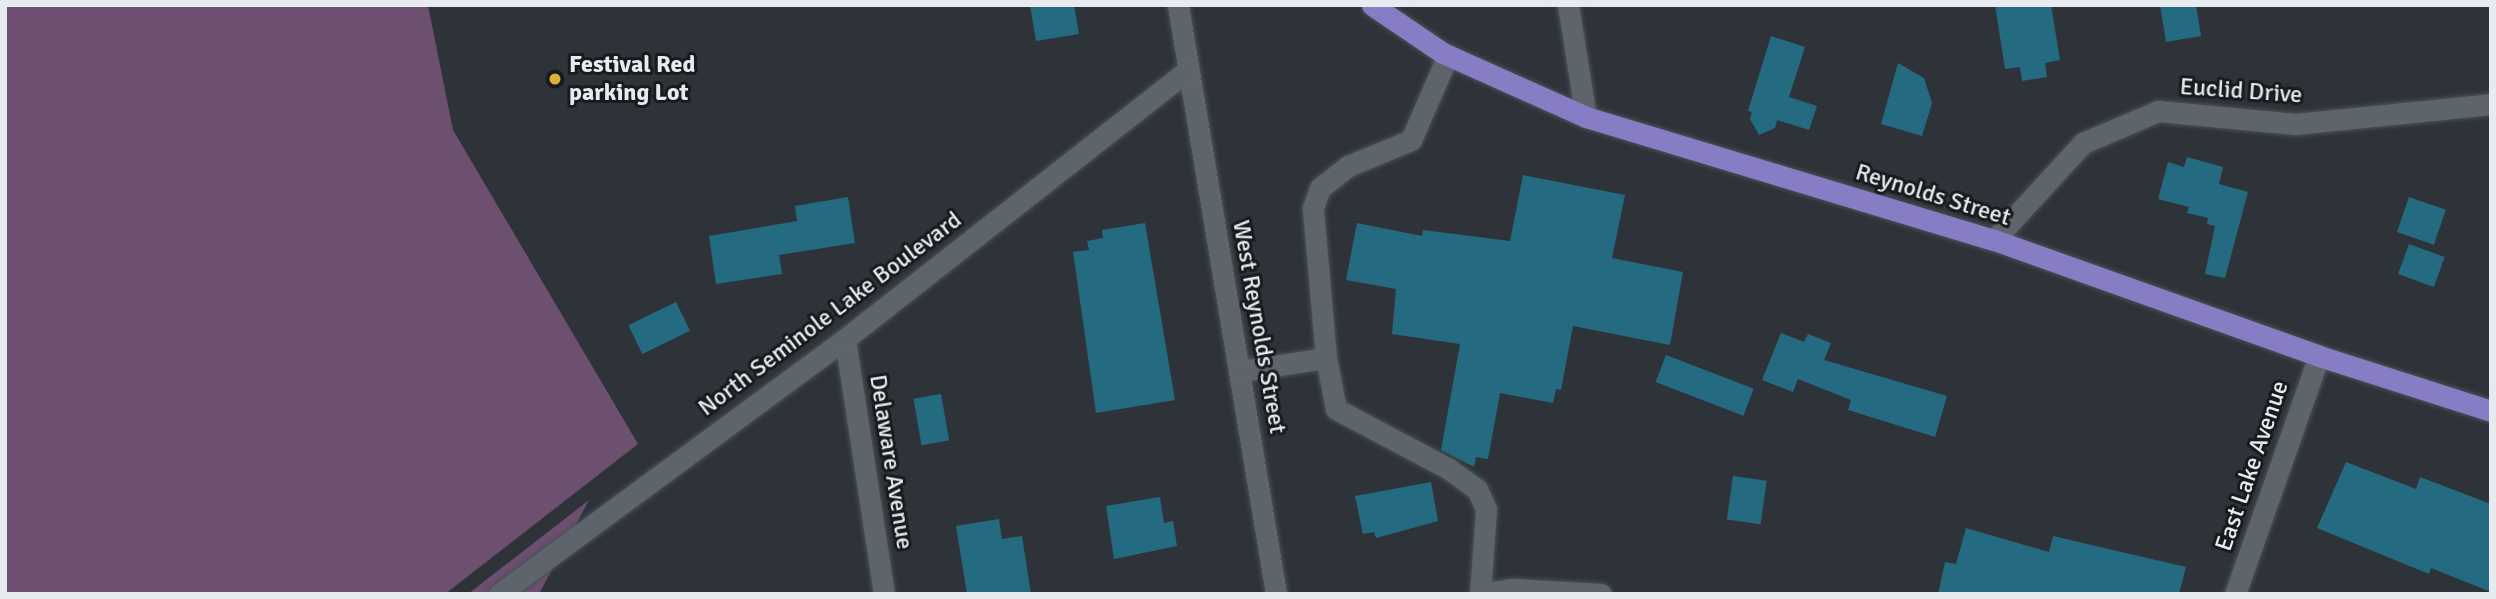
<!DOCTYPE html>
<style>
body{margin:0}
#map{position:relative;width:2496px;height:599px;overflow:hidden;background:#2e3339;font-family:Signika,sans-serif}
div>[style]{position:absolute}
.green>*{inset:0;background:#6d4f6f}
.building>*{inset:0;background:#246b82;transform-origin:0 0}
.roads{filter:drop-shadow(0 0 2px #4c5056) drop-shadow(0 0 2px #4c5056)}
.minor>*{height:21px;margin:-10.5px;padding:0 10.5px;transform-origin:10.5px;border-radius:10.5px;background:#5e646c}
.major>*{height:21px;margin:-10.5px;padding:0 10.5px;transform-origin:10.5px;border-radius:10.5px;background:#877dc4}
.dots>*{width:19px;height:19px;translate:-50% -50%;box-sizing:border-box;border:4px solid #181a1d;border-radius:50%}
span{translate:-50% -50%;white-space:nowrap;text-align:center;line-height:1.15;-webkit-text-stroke:6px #181a1d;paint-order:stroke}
.poi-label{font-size:24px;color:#e7eaee;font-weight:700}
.left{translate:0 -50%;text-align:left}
.street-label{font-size:24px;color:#e7eaee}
.frame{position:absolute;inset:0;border:7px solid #e7eaee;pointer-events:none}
</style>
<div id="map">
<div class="green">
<i style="clip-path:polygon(5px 5px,428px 5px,453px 130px,638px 444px,445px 594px,5px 594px)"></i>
<i style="clip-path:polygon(589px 500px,539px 594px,468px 594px)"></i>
</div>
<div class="building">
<i style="clip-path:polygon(1030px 5px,1074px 5px,1079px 34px,1036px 41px)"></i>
<i style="clip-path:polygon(1995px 5px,2051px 5px,2060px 60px,2045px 63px,2047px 77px,2022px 81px,2020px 67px,2005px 69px)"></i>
<i style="clip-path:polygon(2160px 5px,2196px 5px,2201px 36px,2166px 42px)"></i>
<i style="clip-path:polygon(1771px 36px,1805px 47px,1789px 97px,1817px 106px,1809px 130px,1777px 120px,1775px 128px,1759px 135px,1750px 119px,1752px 112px,1748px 111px)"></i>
<i style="clip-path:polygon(1898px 63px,1924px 78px,1932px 103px,1922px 136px,1881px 124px)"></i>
<i style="clip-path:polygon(2187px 157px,2223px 167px,2219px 184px,2248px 192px,2225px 278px,2205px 274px,2215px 226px,2207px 224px,2208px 218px,2187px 213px,2189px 207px,2158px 199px,2168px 162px,2184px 167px)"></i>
<i style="clip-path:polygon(1523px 175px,1625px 195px,1612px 258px,1683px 272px,1670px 345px,1573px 326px,1561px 390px,1556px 389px,1553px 403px,1500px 393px,1488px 459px,1476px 457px,1474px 467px,1441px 450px,1460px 344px,1392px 334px,1396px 289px,1346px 280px,1357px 223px,1422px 236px,1423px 230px,1510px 241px)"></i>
<i style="clip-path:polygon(848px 197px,855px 243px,779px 255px,782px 274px,716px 284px,709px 236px,797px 221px,795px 206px)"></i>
<i style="left:2409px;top:197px;width:39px;height:37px;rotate:19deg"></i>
<i style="clip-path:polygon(1145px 223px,1175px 400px,1096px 413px,1073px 252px,1089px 250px,1087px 241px,1103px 238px,1102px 230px)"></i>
<i style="left:2409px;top:244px;width:38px;height:32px;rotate:20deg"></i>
<i style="left:676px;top:302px;width:32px;height:53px;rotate:64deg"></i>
<i style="clip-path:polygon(1781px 333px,1804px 342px,1808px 334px,1831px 343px,1824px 360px,1947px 396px,1935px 437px,1848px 410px,1851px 400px,1798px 379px,1793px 392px,1762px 380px)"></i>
<i style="left:1666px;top:355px;width:94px;height:29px;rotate:21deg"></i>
<i style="left:941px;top:394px;width:47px;height:28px;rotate:80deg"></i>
<i style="clip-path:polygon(2346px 462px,2416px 489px,2420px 477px,2491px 504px,2491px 592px,2431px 568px,2429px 574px,2317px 528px)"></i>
<i style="left:1733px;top:476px;width:34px;height:44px;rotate:8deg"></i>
<i style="clip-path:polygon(1431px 482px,1438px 521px,1376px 538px,1374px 532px,1363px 534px,1355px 496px)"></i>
<i style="clip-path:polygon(1160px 497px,1164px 523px,1173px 521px,1177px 546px,1114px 559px,1106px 506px)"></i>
<i style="clip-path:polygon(999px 519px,1002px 539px,1022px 536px,1031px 594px,967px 594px,956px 526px)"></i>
<i style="clip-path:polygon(1966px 528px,2049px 552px,2053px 536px,2186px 567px,2179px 594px,1938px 594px,1945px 562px,1956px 564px)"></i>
</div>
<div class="roads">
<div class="minor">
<i style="left:1178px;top:5px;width:597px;rotate:80.55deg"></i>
<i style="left:1568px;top:5px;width:113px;rotate:80.9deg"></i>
<i style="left:1994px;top:240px;width:132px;rotate:-47.5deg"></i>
<i style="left:2083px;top:143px;width:82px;rotate:-23.1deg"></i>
<i style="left:2158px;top:111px;width:138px;rotate:5.4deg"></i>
<i style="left:2295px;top:124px;width:197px;rotate:-5.8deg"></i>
<i style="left:845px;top:339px;width:258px;rotate:81.3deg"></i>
<i style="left:1326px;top:358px;width:52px;rotate:78.9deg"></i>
<i style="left:1336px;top:409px;width:128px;rotate:28deg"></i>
<i style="left:1449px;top:469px;width:34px;rotate:36deg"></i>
<i style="left:1477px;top:489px;width:22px;rotate:66deg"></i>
<i style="left:1486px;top:509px;width:85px;rotate:94deg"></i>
<i style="left:1240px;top:371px;width:87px;rotate:-8.6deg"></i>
<i style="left:1326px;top:358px;width:151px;rotate:-95deg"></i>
<i style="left:1313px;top:208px;width:21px;rotate:-71deg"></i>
<i style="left:1320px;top:188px;width:36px;rotate:-38deg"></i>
<i style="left:1348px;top:166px;width:68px;rotate:-22.4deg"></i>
<i style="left:1411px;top:140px;width:93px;rotate:-66.5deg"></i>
<i style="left:499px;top:594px;width:430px;rotate:-36.4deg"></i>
<i style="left:845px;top:339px;width:436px;rotate:-38.1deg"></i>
<i style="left:1481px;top:594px;width:32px;rotate:-9deg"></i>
<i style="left:1513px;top:589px;width:88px;rotate:3.3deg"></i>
<i style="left:2235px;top:594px;width:252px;rotate:-70.6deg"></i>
</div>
<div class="major">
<i style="left:1372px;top:5px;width:86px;rotate:34.1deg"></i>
<i style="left:1443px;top:53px;width:157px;rotate:24.1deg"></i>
<i style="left:1586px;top:117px;width:426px;rotate:16.8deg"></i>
<i style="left:1994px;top:240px;width:345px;rotate:19.6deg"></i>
<i style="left:2319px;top:356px;width:181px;rotate:17.7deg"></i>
</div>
</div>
<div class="dots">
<i style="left:555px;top:79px;background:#dbb233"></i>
</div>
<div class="poi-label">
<span class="left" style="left:569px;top:79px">Festival Red<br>parking Lot</span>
</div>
<div class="street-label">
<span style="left:2241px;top:91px;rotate:4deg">Euclid Drive</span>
<span style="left:1933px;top:195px;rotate:17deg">Reynolds Street</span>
<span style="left:830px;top:314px;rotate:-37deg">North Seminole Lake Boulevard</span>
<span style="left:1259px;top:327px;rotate:80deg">West Reynolds Street</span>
<span style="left:891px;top:462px;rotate:81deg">Delaware Avenue</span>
<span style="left:2252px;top:466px;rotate:-71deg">East Lake Avenue</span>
</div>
<div class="frame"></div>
</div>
